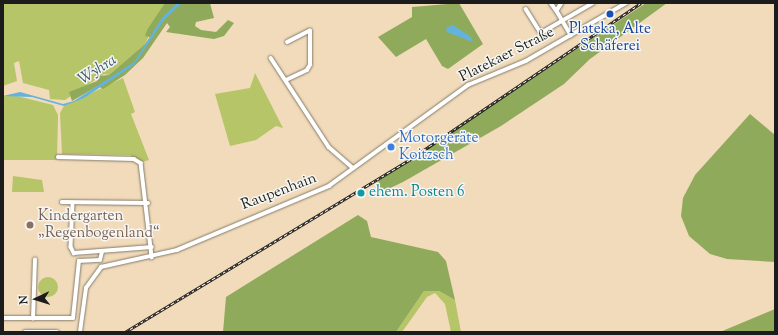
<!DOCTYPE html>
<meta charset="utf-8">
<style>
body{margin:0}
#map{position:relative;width:778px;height:335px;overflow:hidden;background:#f1dbba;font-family:"Sorts Mill Goudy",serif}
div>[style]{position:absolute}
.green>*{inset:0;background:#b6c568}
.round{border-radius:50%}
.forest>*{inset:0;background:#90aa5c}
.water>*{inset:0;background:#64b2de}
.roads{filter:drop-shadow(0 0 1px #867c6b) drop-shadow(0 0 1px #867c6b)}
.minor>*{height:3.5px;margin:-1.75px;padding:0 1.75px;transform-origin:1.75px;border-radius:1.75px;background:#fff}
.rail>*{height:2.5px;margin-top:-1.25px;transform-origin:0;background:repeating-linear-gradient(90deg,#f6f6f2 0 3px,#1c1c1c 0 6px);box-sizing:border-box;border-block:1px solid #1c1c1c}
.dots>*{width:11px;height:11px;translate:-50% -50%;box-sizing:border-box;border:2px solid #f6f6f2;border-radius:50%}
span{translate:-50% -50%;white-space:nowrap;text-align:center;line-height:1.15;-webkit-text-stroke:3px #f6f6f2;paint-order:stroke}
.transit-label{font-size:15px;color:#164399}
.street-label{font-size:15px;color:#1c1c1c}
.shop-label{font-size:15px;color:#366cbe}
.left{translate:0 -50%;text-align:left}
.culture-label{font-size:15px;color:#0d838f}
.education-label{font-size:15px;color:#785e54}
.water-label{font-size:16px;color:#39586a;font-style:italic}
.frame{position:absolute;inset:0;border:4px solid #1c1c1c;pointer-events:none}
.north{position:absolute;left:16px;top:279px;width:40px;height:40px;-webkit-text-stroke:3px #f6f6f2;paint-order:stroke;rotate:266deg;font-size:11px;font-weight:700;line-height:16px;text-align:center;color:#1c1c1c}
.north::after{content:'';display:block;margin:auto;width:14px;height:18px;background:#1c1c1c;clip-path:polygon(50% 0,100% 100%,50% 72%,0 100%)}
</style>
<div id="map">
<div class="green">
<i style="clip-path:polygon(3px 3px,165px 3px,145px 44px,109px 75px,104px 74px,65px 100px,50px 99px,49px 90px,23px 83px,19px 61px,14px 63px,17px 81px,3px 86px)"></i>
<i style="clip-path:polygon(255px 73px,283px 128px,276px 126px,256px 140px,230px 146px,215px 94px,250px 88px)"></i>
<i style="clip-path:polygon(123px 78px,135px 112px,131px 114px,149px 160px,142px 162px,130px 155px,62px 154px,60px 113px,64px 106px)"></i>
<i style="clip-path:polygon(13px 95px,53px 105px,58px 115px,57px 160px,3px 160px,3px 96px)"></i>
<i style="clip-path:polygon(13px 176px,42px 180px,44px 192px,12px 192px)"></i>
<i class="round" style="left:38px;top:277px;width:20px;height:20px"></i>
<i style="clip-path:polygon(424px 291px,439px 291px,455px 300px,461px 332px,451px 332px,445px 304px,435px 293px,427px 297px,402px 332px,396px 332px)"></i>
</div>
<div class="forest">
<i style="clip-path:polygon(165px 3px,210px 3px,214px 18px,196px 22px,195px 26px,201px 30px,216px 32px,228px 20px,234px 23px,224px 36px,214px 39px,166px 32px,170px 27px,167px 23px,143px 58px,125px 75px,103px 89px,98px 86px,72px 101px,69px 92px,97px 81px,99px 76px,109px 75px,145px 44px,150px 37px,145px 36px,147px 30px)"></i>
<i style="clip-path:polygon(459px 3px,483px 44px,448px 69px,442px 66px,426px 39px,396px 57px,378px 37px,412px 17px,412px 7px)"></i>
<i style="clip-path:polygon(646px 3px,667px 3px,590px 59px,564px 84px,501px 126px,403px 182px,386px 190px,377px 186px,379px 180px)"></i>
<i style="clip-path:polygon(750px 114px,775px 135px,775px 262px,727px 259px,710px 254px,689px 236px,681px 216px,683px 198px,695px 175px)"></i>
<i style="clip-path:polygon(358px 215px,367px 221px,371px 237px,438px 252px,446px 261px,455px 300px,439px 291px,424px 291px,396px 332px,223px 332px,226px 297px)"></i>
<i style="clip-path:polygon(775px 309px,775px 332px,720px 332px,763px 314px)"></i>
</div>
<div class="water">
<i style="clip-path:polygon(177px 3px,182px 3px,164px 20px,134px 65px,84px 98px,64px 106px,32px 97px,3px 96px,20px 92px,63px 104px,74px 101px,134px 62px,162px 18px)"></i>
<i style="clip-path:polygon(453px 25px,471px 37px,473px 42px,447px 32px,446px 28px)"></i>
</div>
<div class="roads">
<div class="minor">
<i style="left:551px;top:3px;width:9px;rotate:54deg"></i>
<i style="left:562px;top:3px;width:9px;rotate:122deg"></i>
<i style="left:557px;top:11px;width:28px;rotate:60deg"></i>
<i style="left:526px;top:9px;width:28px;rotate:58deg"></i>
<i style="left:541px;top:33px;width:60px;rotate:-30deg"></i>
<i style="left:271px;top:58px;width:106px;rotate:56.9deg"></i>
<i style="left:329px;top:147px;width:32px;rotate:41deg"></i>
<i style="left:286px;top:80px;width:23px;rotate:-25deg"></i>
<i style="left:307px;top:70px;width:6px;rotate:-59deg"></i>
<i style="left:310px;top:65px;width:34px;rotate:-90deg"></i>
<i style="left:310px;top:31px;width:25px;rotate:153deg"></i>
<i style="left:58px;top:157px;width:76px;rotate:1.5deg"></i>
<i style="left:134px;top:159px;width:8px;rotate:30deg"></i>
<i style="left:141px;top:163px;width:95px;rotate:83.3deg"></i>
<i style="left:62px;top:202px;width:86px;rotate:0.7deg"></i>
<i style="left:73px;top:203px;width:44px;rotate:92.6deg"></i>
<i style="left:71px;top:247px;width:7px;rotate:63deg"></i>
<i style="left:74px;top:253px;width:78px;rotate:-4.4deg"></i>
<i style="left:3px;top:318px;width:70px"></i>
<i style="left:73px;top:318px;width:57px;rotate:-84deg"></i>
<i style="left:79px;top:261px;width:21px;rotate:-3deg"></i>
<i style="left:100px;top:260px;width:8px;rotate:-76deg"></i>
<i style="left:33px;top:319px;width:59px;rotate:-88.1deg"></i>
<i style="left:25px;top:332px;width:32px"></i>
<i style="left:80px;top:332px;width:44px;rotate:-82.2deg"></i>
<i style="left:86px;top:288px;width:26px;rotate:-54deg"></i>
<i style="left:101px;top:267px;width:78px;rotate:-12.6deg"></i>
<i style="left:177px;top:250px;width:165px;rotate:-22.8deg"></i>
<i style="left:329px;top:186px;width:172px;rotate:-36deg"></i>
<i style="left:468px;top:85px;width:63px;rotate:-22.5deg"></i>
<i style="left:526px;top:61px;width:116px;rotate:-30.1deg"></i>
</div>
</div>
<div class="rail">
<i style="left:125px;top:332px;width:332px;rotate:-31.2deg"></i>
<i style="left:409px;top:160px;width:280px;rotate:-34.1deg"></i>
</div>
<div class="dots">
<i style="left:610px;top:14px;background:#1a4fb4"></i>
<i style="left:391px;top:147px;background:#3f7fe0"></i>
<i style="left:361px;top:193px;background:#0f9aa8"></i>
<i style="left:30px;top:225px;background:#8d6e63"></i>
</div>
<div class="transit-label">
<span style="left:610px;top:38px">Plateka, Alte<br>Schäferei</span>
</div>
<div class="street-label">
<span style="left:507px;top:55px;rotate:-27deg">Platekaer Straße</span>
<span style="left:279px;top:192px;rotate:-21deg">Raupenhain</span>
</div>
<div class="shop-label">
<span class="left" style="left:399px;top:147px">Motorgeräte<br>Koitzsch</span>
</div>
<div class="culture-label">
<span class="left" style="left:369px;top:193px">ehem. Posten 6</span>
</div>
<div class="education-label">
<span class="left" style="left:38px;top:225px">Kindergarten<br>„Regenbogenland“</span>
</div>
<div class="water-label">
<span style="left:98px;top:71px;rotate:-33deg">Wyhra</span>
</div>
<div class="frame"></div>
<div class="north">N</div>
</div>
